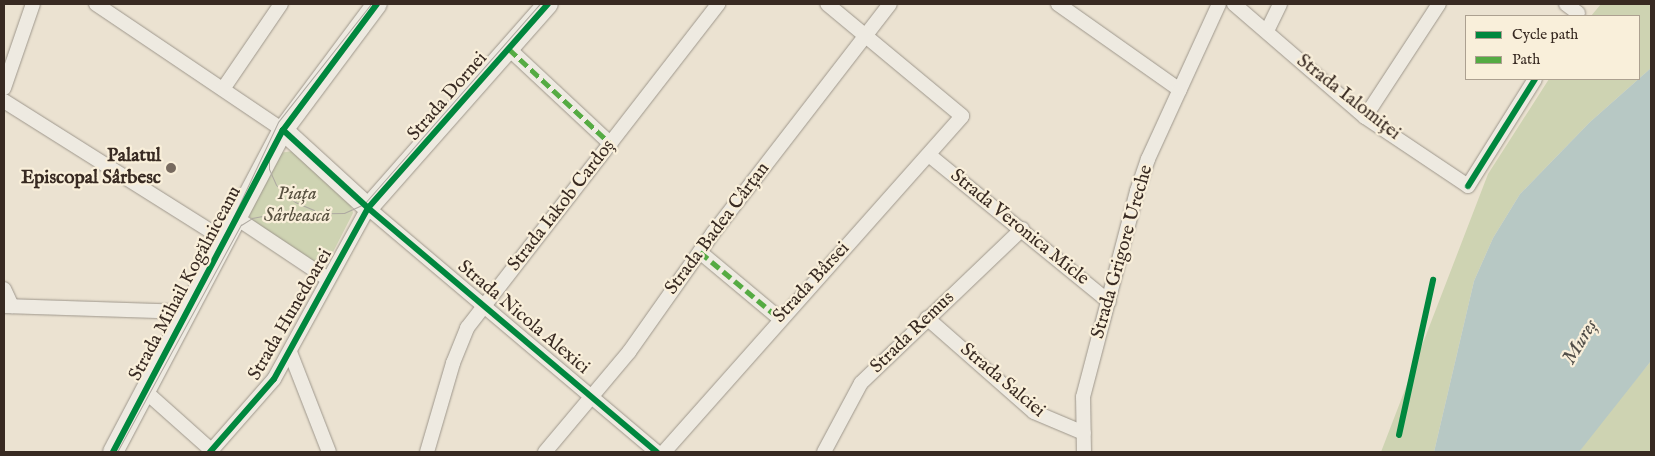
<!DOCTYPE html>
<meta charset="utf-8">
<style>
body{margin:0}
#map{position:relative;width:1655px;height:456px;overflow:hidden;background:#ebe2d1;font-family:"IM FELL English",serif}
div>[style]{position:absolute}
.green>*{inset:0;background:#ced3b2}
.water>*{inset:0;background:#b7c8c4}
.roads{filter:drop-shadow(0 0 1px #9e978c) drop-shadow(0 0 1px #9e978c)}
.street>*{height:14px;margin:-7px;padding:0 7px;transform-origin:7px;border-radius:7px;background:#eeeae1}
.secondary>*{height:20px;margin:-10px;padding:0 10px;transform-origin:10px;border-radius:10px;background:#eeeae1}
.tram>*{height:1px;margin:-0.5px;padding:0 0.5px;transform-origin:0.5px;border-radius:0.5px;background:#aea9a1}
.quiet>*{height:5px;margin-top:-2.5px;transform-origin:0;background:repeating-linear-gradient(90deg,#55ab43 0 10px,transparent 0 15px)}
.cycleway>*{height:6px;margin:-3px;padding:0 3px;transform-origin:3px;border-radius:3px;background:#00873e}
.dots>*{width:14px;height:14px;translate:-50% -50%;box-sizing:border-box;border:2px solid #f9efda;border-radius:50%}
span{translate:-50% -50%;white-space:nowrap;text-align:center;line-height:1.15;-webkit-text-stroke:4.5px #f9efda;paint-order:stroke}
.street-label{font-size:19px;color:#382a22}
.poi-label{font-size:19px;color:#382a22;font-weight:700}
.right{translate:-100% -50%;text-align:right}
.park-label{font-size:19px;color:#585140;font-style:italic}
.water-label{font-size:20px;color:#524f49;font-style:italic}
.frame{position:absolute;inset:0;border:5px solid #382a22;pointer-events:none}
.legend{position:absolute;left:1465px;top:15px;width:175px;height:65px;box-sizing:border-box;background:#f9efda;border:1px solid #aca090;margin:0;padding:6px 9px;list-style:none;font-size:15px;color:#382a22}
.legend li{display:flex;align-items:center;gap:10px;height:25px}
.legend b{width:25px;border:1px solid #aca090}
</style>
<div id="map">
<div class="green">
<i style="clip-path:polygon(1601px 4px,1651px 4px,1651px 68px,1590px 122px,1520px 194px,1493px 238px,1474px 281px,1434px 452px,1381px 452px,1488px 174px,1549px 79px,1639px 79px,1639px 16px,1591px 16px)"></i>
<i style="clip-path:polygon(293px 151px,350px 202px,353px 213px,329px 260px,322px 262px,313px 261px,256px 226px,249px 216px,279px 153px)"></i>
<i style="clip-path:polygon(1651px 361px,1651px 452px,1579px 452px,1592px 432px)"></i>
</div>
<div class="water">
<i style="clip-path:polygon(1651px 68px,1651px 361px,1579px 452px,1434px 452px,1474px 281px,1493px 238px,1520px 194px,1590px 122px)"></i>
</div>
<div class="roads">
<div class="street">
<i style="left:96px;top:4px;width:225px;rotate:34deg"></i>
<i style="left:1058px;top:4px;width:149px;rotate:35.2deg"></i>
<i style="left:1234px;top:4px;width:173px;rotate:40.8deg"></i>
<i style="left:1365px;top:117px;width:124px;rotate:33.8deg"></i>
<i style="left:1468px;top:186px;width:126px;rotate:-57.9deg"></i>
<i style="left:1566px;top:4px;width:15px;rotate:37deg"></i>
<i style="left:1267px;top:31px;width:30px;rotate:-64deg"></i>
<i style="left:509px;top:49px;width:139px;rotate:43deg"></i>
<i style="left:4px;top:88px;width:89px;rotate:-71deg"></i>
<i style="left:223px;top:89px;width:103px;rotate:-55.7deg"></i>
<i style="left:4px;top:101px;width:262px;rotate:32.2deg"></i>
<i style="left:1365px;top:117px;width:135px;rotate:-56.8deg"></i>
<i style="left:929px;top:155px;width:232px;rotate:39.2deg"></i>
<i style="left:238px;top:219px;width:108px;rotate:33.7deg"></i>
<i style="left:700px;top:252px;width:104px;rotate:39.9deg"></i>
<i style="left:4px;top:289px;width:19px;rotate:65deg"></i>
<i style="left:4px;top:306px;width:184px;rotate:1.9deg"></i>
<i style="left:927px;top:318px;width:142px;rotate:41.3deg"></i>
<i style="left:1034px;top:412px;width:54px;rotate:22.8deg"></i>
<i style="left:290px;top:352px;width:107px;rotate:68.7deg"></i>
<i style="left:146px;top:392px;width:87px;rotate:41.7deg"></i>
<i style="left:210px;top:452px;width:97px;rotate:-48.8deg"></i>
<i style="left:274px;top:379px;width:195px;rotate:-61.2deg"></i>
<i style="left:368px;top:208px;width:378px;rotate:40.2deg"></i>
<i style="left:427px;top:452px;width:93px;rotate:-73.7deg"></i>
<i style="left:453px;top:363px;width:38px;rotate:-68deg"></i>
<i style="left:467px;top:328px;width:410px;rotate:-52.2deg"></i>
<i style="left:545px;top:452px;width:131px;rotate:-50deg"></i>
<i style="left:629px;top:352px;width:146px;rotate:-54.8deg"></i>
<i style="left:713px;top:233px;width:289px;rotate:-52.3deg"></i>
<i style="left:664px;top:452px;width:449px;rotate:-48.4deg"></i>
<i style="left:962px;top:116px;width:175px;rotate:-140.3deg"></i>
<i style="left:824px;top:452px;width:78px;rotate:-61.8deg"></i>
<i style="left:861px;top:383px;width:223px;rotate:-43.7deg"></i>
<i style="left:1084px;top:452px;width:55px;rotate:-91deg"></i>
<i style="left:1083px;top:397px;width:213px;rotate:-75.3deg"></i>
<i style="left:1137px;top:191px;width:34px;rotate:-71deg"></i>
<i style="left:1148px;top:159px;width:170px;rotate:-65.4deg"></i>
</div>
<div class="secondary">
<i style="left:283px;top:130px;width:115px;rotate:42.5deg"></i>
<i style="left:368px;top:208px;width:272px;rotate:-48.6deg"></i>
<i style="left:113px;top:452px;width:364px;rotate:-62.2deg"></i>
<i style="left:283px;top:130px;width:157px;rotate:-53.3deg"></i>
</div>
</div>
<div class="tram">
<i style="left:269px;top:150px;width:19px;rotate:90deg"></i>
<i style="left:269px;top:169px;width:17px;rotate:66deg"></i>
<i style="left:276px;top:185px;width:25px;rotate:42deg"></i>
<i style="left:295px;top:202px;width:21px;rotate:23deg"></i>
<i style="left:223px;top:239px;width:129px;rotate:-64.8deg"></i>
<i style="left:278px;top:122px;width:150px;rotate:-51.8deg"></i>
<i style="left:117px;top:452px;width:259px;rotate:-61.4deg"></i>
<i style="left:241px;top:225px;width:13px;rotate:-32deg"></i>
<i style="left:252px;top:218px;width:21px;rotate:-11deg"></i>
<i style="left:273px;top:214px;width:71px;rotate:-0.8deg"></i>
<i style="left:344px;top:213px;width:22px;rotate:-24deg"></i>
<i style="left:364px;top:204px;width:266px;rotate:-48.7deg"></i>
</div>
<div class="quiet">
<i style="left:509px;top:49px;width:139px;rotate:43deg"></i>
<i style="left:700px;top:252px;width:104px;rotate:39.9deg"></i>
</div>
<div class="cycleway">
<i style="left:283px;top:130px;width:115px;rotate:42.5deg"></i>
<i style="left:368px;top:208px;width:378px;rotate:40.2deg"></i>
<i style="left:1468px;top:186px;width:126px;rotate:-57.9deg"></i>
<i style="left:1399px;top:435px;width:159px;rotate:-77.6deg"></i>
<i style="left:113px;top:452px;width:364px;rotate:-62.2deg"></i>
<i style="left:283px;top:130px;width:157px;rotate:-53.3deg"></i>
<i style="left:210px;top:452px;width:97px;rotate:-48.8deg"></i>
<i style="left:274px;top:379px;width:195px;rotate:-61.2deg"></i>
<i style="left:368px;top:208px;width:272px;rotate:-48.6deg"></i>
</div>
<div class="dots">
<i style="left:171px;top:168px;background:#776a5f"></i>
</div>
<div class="street-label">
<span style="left:448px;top:97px;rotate:-49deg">Strada Dornei</span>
<span style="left:1348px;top:98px;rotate:38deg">Strada Ialomiței</span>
<span style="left:562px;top:206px;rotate:-52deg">Strada Iakob Cardoș</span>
<span style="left:1019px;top:228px;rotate:39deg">Strada Veronica Micle</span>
<span style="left:718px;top:229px;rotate:-53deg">Strada Badea Cârțan</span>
<span style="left:1123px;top:252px;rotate:-74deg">Strada Grigore Ureche</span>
<span style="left:812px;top:283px;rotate:-47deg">Strada Bârsei</span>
<span style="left:186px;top:284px;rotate:-62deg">Strada Mihail Kogălniceanu</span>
<span style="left:291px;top:315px;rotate:-60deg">Strada Hunedoarei</span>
<span style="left:523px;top:318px;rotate:40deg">Strada Nicola Alexici</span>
<span style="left:913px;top:333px;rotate:-44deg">Strada Remus</span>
<span style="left:1002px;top:381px;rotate:40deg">Strada Salciei</span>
</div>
<div class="poi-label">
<span class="right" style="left:161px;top:168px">Palatul<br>Episcopal Sârbesc</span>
</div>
<div class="park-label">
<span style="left:297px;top:206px">Piața<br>Sârbească</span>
</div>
<div class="water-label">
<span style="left:1580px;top:342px;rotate:-59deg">Mureș</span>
</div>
<div class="frame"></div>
<ul class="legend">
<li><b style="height:6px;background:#00873e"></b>Cycle path</li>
<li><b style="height:6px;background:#55ab43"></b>Path</li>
</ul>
</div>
